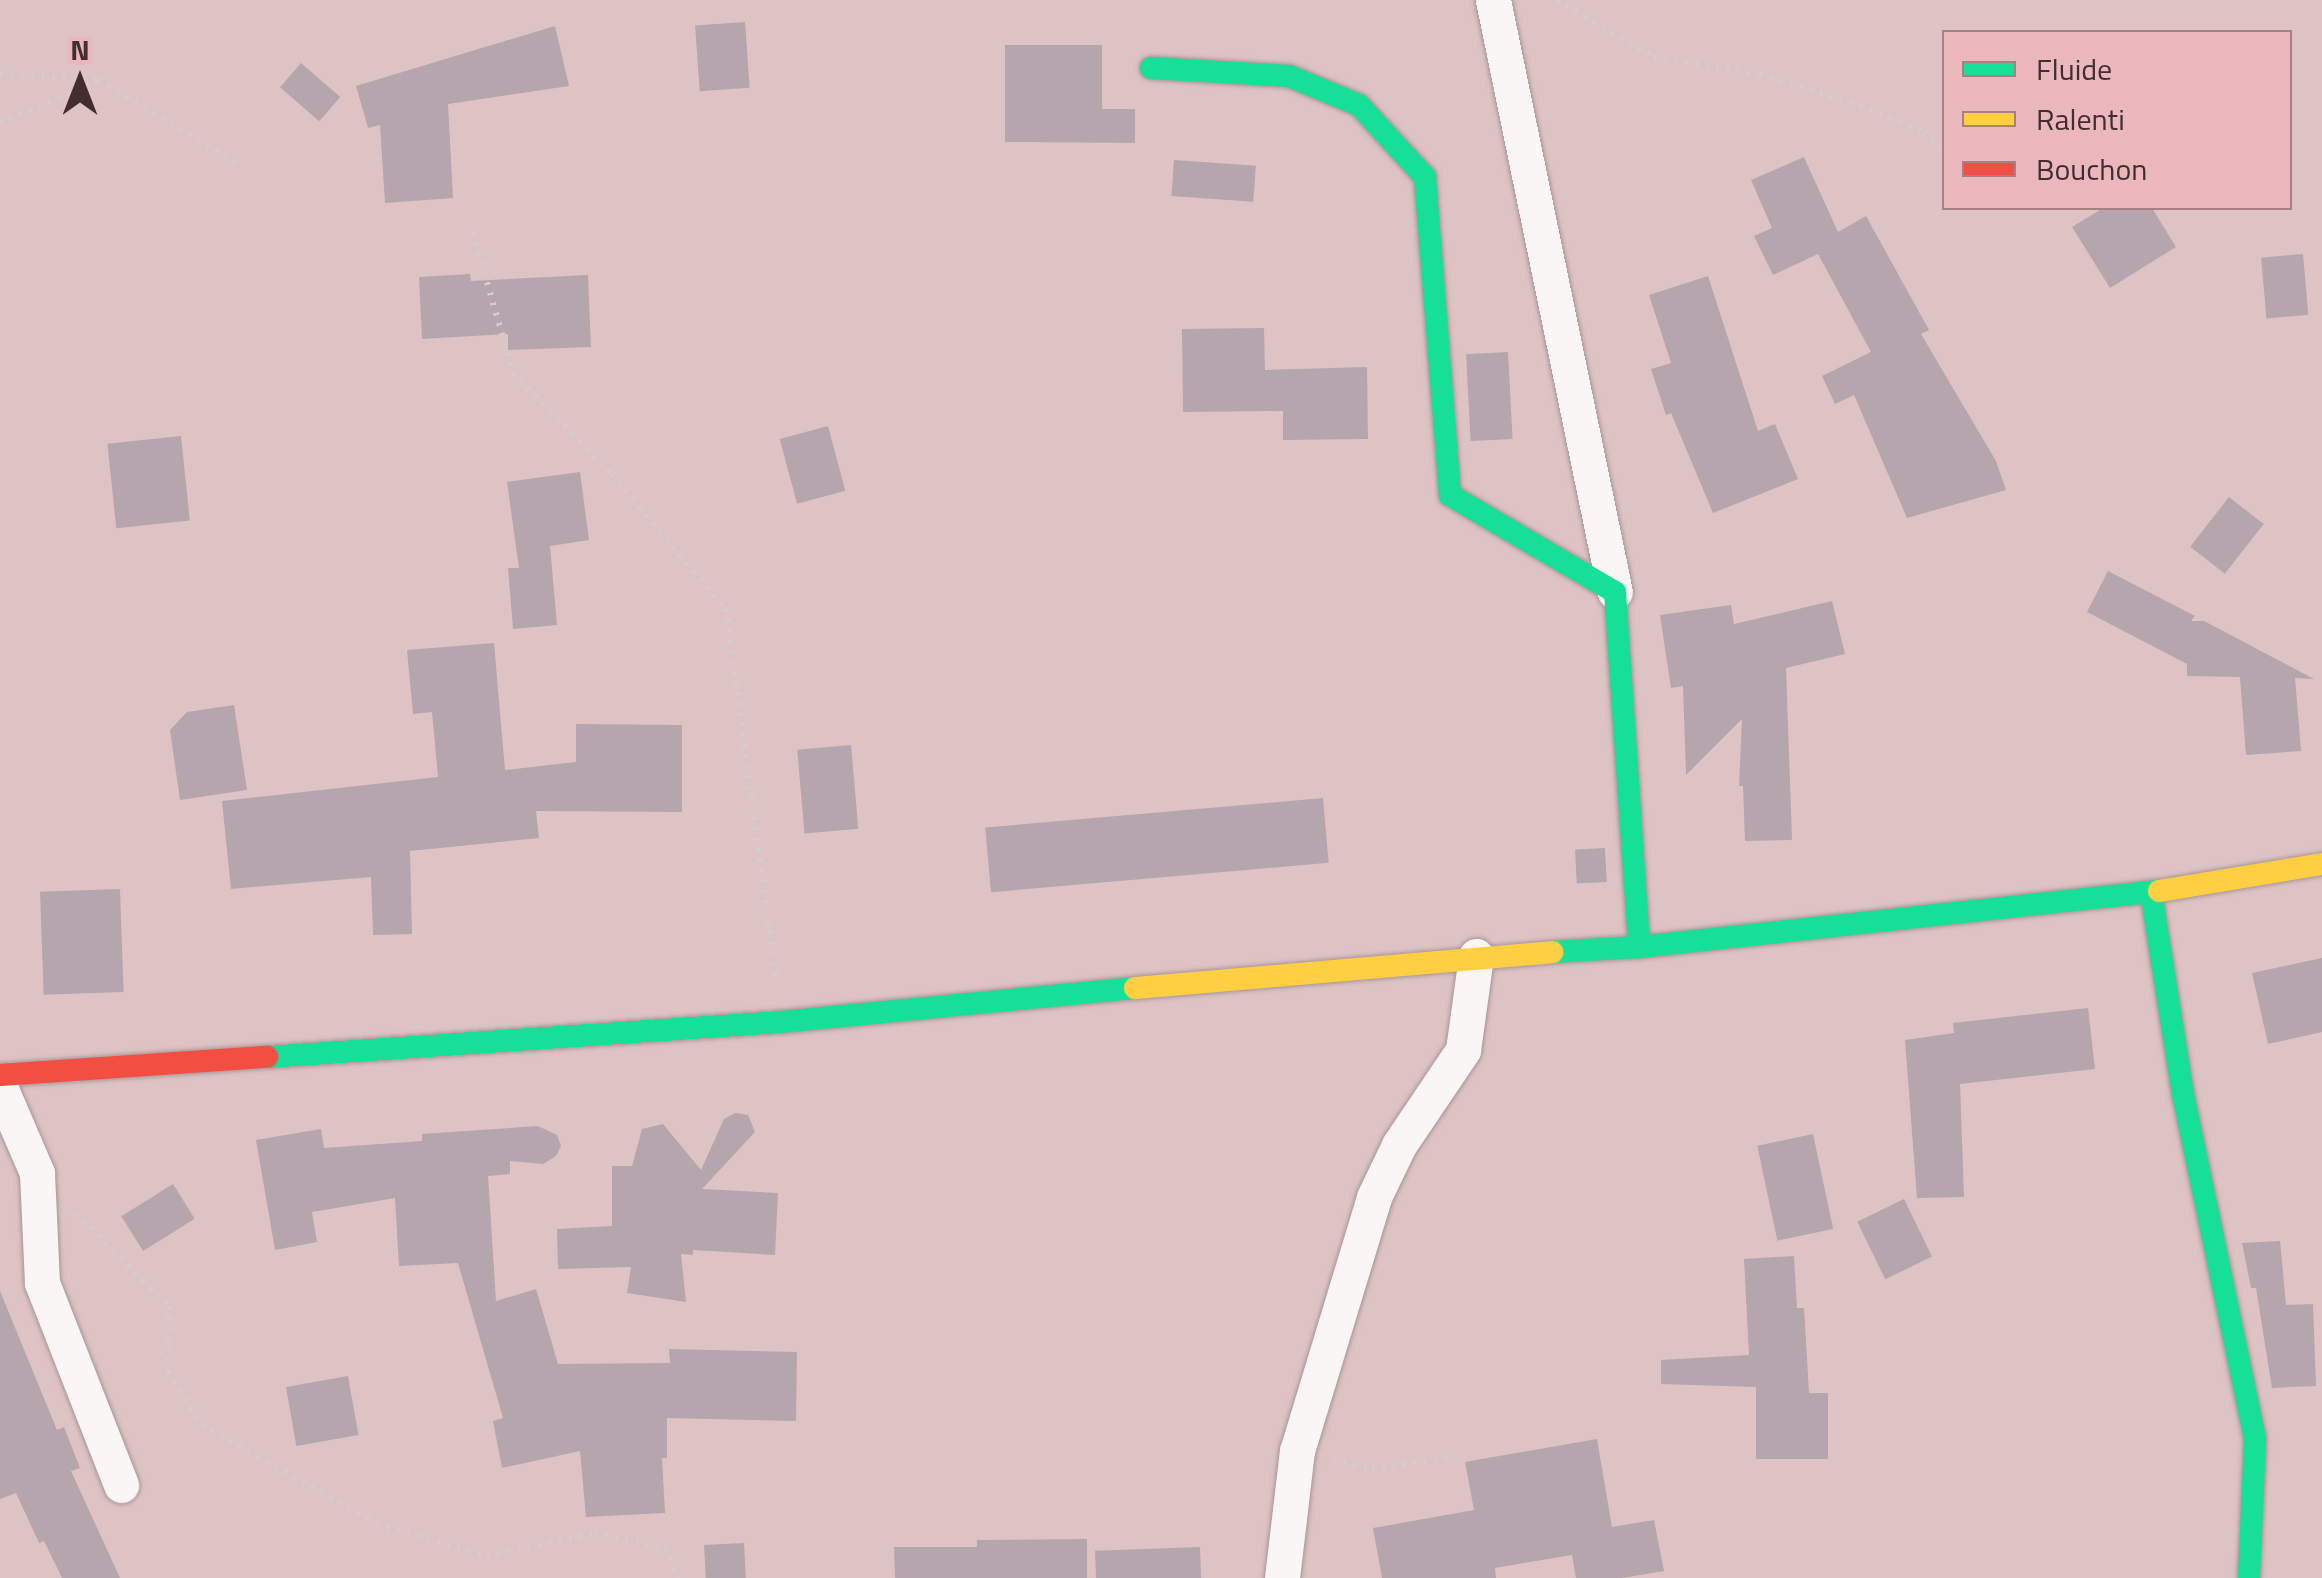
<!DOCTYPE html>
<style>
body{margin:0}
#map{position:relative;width:2322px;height:1578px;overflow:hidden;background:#dec3c5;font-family:"Titillium Web",sans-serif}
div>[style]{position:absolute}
.building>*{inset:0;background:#b5a5ad;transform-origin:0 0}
.path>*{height:6px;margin-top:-3px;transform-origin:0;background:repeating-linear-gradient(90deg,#d5ccce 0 2.5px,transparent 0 10.5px)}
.roads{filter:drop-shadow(0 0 2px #a99596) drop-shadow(0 0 2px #a99596)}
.street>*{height:35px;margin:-17.5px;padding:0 17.5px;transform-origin:17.5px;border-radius:17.5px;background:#faf6f6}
.fast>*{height:22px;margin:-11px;padding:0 11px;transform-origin:11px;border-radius:11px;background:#16e098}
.slow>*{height:22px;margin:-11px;padding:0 11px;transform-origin:11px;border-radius:11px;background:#ffcf43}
.jam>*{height:22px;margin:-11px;padding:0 11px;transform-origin:11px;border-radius:11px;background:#f24e42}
span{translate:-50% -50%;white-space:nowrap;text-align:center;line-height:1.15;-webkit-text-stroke:8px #eab7bc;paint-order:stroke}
.legend{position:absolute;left:1942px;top:30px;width:350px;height:180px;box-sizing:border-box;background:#eab7bc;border:2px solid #a78084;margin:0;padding:12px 18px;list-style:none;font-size:30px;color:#422e30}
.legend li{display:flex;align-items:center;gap:20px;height:50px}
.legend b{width:50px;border:2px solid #a78084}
.north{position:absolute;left:30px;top:30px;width:100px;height:100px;-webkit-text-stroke:8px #eab7bc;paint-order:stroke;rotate:0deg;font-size:28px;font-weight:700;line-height:40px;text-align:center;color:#422e30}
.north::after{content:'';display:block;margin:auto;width:35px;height:45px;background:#422e30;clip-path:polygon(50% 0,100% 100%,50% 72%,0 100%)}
</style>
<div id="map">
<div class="building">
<i style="left:745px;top:22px;width:66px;height:50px;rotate:86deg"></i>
<i style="clip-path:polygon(555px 26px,569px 86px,448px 104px,453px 198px,385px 203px,380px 125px,368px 128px,356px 86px)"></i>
<i style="clip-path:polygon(1005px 45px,1102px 45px,1102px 109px,1135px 109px,1135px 143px,1005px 142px)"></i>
<i style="left:301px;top:63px;width:52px;height:32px;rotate:41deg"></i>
<i style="clip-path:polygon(1804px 157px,1838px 232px,1866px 216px,1929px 330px,1921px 334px,1996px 461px,2006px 490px,1907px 518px,1854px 395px,1835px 404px,1822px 376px,1871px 352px,1818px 254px,1773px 275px,1754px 236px,1772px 228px,1751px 180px)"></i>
<i style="left:1174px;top:160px;width:82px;height:36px;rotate:4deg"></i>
<i style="clip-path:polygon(2103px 208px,2152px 208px,2176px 247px,2110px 288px,2072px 227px)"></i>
<i style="left:2303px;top:254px;width:61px;height:42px;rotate:85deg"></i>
<i style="clip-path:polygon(470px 274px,471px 281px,588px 275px,591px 347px,508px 350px,508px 334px,422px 339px,419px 277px)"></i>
<i style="clip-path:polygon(1708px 276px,1758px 431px,1775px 424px,1798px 479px,1713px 513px,1671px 413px,1666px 415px,1651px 369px,1671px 363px,1649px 295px)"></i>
<i style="clip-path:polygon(1264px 328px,1265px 370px,1367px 367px,1368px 439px,1283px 440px,1283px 411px,1183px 412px,1182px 329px)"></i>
<i style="left:1508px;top:352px;width:87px;height:42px;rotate:87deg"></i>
<i style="left:828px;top:426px;width:67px;height:50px;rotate:75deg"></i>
<i style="left:181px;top:436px;width:85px;height:74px;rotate:84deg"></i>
<i style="clip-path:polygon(580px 472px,589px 540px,550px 546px,557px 625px,513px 629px,508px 568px,519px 568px,507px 482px)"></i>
<i style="left:2229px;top:497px;width:44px;height:63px;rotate:38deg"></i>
<i style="clip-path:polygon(2108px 571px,2195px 616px,2191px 621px,2204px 621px,2314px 679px,2295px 678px,2301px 751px,2246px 755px,2240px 677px,2187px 676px,2187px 664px,2087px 612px)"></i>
<i style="clip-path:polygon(1832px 601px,1845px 654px,1786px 668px,1792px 840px,1745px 841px,1743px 786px,1739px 786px,1742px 719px,1686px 775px,1683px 686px,1671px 688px,1660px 615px,1731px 605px,1734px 624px)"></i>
<i style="clip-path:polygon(494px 643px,505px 770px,576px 762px,576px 724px,682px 725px,682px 812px,536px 811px,539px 838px,410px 851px,412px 934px,373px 935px,371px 877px,231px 889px,222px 801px,438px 777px,432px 712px,413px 714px,407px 650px)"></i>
<i style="clip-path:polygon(234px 705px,247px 790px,180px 800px,170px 730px,187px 712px)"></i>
<i style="left:851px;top:745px;width:84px;height:54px;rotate:85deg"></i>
<i style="left:1323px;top:798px;width:65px;height:339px;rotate:85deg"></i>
<i style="left:1605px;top:848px;width:34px;height:30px;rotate:87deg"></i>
<i style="left:120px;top:889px;width:103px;height:80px;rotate:88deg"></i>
<i style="clip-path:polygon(2322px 958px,2322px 1032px,2268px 1044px,2252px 973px)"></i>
<i style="clip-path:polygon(2088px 1008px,2095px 1069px,1960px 1084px,1964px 1197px,1917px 1198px,1905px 1040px,1954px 1033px,1953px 1023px)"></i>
<i style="clip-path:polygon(735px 1113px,748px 1115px,755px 1132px,702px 1189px,778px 1193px,775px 1255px,693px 1250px,693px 1255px,681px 1254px,686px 1302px,627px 1293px,631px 1267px,558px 1269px,557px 1229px,612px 1226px,612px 1166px,632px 1166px,642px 1129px,663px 1124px,701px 1170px,724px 1119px)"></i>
<i style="clip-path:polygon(538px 1126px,557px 1135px,561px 1146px,556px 1156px,543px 1164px,510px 1161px,510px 1174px,488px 1176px,496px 1301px,536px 1289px,558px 1364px,670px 1363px,669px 1349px,797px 1352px,796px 1421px,667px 1418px,667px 1458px,662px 1458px,665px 1513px,586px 1517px,580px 1451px,502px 1468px,493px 1421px,503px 1418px,458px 1263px,399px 1266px,395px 1198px,312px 1212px,317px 1242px,275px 1250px,256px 1140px,321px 1129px,324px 1148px,422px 1141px,422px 1134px)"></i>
<i style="left:1813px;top:1134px;width:97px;height:57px;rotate:78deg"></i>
<i style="left:173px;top:1184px;width:41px;height:61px;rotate:58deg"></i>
<i style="left:1904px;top:1199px;width:64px;height:52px;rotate:64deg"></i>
<i style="clip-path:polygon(2280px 1241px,2286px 1305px,2313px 1304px,2316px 1386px,2272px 1388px,2256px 1288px,2251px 1288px,2242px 1243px)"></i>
<i style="clip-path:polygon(1794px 1256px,1797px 1308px,1804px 1308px,1809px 1393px,1828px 1393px,1828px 1459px,1756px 1459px,1756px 1387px,1661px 1384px,1661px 1360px,1749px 1355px,1744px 1259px)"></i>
<i style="clip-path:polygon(0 1291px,57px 1430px,64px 1427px,80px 1468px,71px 1471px,120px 1578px,62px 1578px,44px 1541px,39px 1543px,16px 1493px,0 1499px)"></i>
<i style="left:348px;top:1376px;width:60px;height:63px;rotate:80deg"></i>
<i style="clip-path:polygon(1597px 1439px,1612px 1527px,1654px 1520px,1664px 1571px,1622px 1578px,1576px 1578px,1572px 1555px,1495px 1568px,1496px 1578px,1382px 1578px,1373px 1528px,1474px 1510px,1465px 1462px)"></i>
<i style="clip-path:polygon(1087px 1539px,1087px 1578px,895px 1578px,894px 1547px,977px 1547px,977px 1540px)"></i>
<i style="left:744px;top:1543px;width:35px;height:40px;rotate:87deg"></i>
<i style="left:1200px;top:1547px;width:31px;height:105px;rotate:88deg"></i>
</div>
<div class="path">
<i style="left:1557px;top:0;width:113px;rotate:30.4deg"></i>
<i style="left:1654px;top:57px;width:107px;rotate:9.1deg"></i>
<i style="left:1760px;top:74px;width:105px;rotate:17.7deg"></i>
<i style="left:1860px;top:106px;width:69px;rotate:22.1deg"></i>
<i style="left:1924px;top:132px;width:26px;rotate:39deg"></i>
<i style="left:0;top:74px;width:97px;rotate:3.5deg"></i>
<i style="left:0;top:123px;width:108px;rotate:-23.5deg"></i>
<i style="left:99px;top:80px;width:160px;rotate:31.2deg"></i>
<i style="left:2024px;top:208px;width:2px;rotate:27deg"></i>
<i style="left:473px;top:232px;width:147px;rotate:74.2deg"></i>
<i style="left:513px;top:373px;width:141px;rotate:45.6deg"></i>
<i style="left:612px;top:474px;width:177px;rotate:49.8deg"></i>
<i style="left:726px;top:609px;width:375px;rotate:82.3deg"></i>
<i style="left:76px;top:1213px;width:132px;rotate:45deg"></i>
<i style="left:169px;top:1306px;width:66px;rotate:90.9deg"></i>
<i style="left:168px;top:1372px;width:63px;rotate:57.3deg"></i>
<i style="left:202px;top:1425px;width:201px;rotate:29.5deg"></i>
<i style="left:377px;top:1524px;width:115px;rotate:16.2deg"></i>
<i style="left:487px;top:1556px;width:110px;rotate:-12deg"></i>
<i style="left:595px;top:1533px;width:73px;rotate:11.9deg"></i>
<i style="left:666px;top:1548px;width:32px;rotate:68deg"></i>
<i style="left:1333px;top:1460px;width:40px;rotate:13deg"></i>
<i style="left:1372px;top:1469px;width:81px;rotate:-8.5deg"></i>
</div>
<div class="roads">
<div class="street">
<i style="left:1493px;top:0;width:604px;rotate:78.36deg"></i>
<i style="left:0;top:1087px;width:94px;rotate:66.7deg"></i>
<i style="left:37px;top:1173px;width:110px;rotate:87.4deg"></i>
<i style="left:42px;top:1283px;width:217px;rotate:68.6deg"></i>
<i style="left:1282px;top:1578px;width:128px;rotate:-83.3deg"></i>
<i style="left:1297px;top:1451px;width:265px;rotate:-73.1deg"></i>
<i style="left:1374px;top:1197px;width:58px;rotate:-64.3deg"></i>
<i style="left:1399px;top:1145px;width:115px;rotate:-56deg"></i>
<i style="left:1463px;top:1050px;width:95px;rotate:-82.1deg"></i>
</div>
<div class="fast">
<i style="left:1151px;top:68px;width:138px;rotate:3.3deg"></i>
<i style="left:1289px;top:76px;width:76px;rotate:22.5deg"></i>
<i style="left:1359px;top:105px;width:98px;rotate:47.5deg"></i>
<i style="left:1425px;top:177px;width:319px;rotate:85.5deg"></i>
<i style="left:1450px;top:495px;width:191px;rotate:30.5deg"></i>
<i style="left:1615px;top:592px;width:356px;rotate:86.1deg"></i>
<i style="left:2151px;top:892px;width:205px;rotate:81deg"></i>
<i style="left:2183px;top:1094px;width:353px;rotate:78.2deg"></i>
<i style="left:2255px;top:1440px;width:138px;rotate:92.5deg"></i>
<i style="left:1552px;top:952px;width:87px;rotate:-3.3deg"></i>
<i style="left:1639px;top:947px;width:523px;rotate:-6.15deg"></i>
<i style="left:267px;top:1057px;width:515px;rotate:-3.9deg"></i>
<i style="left:781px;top:1022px;width:356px;rotate:-5.5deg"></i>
</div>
<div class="slow">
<i style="left:2159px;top:891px;width:165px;rotate:-9.4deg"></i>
<i style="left:1135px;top:988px;width:419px;rotate:-4.9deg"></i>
</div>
<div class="jam">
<i style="left:0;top:1075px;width:268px;rotate:-3.9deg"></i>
</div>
</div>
<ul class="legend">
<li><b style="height:12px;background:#16e098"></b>Fluide</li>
<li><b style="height:12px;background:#ffcf43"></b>Ralenti</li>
<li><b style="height:12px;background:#f24e42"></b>Bouchon</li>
</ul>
<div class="north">N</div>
</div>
